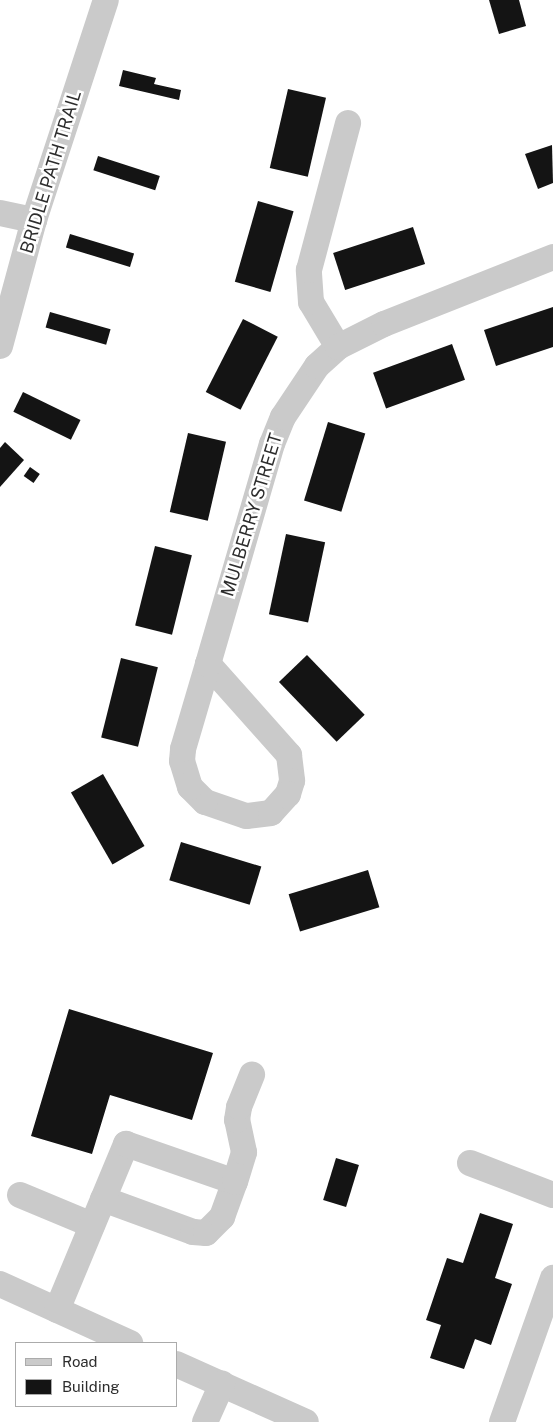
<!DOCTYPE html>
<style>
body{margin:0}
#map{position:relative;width:553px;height:1422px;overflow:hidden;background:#fff;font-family:"Public Sans",sans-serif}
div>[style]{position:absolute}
.building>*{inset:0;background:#141414;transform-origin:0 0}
.minor>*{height:26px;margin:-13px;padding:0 13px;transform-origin:13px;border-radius:13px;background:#cacaca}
span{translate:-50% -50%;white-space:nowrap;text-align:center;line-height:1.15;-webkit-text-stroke:5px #fff;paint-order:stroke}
.street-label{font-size:18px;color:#2d2d2d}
.legend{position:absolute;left:15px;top:1342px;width:162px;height:65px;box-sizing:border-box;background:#fff;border:1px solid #ababab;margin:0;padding:6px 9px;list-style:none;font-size:15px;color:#2d2d2d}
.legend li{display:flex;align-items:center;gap:10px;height:25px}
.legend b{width:25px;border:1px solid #ababab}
</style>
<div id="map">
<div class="building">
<i style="clip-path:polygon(489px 0,519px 0,526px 26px,499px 34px)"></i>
<i style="clip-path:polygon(123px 70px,156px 78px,154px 84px,181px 90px,179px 100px,119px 86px)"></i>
<i style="left:288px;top:89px;width:39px;height:81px;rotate:13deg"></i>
<i style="clip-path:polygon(552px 145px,553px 183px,538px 189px,525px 154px)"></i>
<i style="left:98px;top:156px;width:65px;height:15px;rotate:18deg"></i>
<i style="left:258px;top:201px;width:37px;height:84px;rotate:16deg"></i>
<i style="left:413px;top:227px;width:39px;height:84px;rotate:72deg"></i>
<i style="left:70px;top:234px;width:67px;height:14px;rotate:17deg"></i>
<i style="clip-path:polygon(553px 307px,553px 347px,496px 366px,484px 330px)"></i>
<i style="left:50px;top:312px;width:63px;height:16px;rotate:16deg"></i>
<i style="left:243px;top:319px;width:39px;height:82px;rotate:27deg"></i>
<i style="left:452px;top:344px;width:38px;height:84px;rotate:70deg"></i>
<i style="left:23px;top:392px;width:64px;height:22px;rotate:26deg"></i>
<i style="left:328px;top:422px;width:39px;height:82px;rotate:17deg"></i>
<i style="left:188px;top:433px;width:39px;height:81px;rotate:13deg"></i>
<i style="clip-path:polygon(5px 442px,24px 460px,0 487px,0 448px)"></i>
<i style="left:30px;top:467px;width:12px;height:11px;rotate:35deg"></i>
<i style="left:286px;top:534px;width:40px;height:82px;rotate:12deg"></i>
<i style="left:155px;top:546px;width:38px;height:82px;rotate:14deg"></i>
<i style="left:307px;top:655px;width:83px;height:39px;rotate:46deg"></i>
<i style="left:121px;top:658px;width:38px;height:82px;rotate:14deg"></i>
<i style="left:103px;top:774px;width:83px;height:37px;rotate:60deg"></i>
<i style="left:181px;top:842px;width:84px;height:40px;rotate:17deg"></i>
<i style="left:368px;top:870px;width:39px;height:83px;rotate:73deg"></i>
<i style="clip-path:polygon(69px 1009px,213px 1053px,192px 1120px,110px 1095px,92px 1154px,31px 1136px)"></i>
<i style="left:336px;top:1158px;width:24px;height:44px;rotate:17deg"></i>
<i style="clip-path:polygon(480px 1213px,513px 1224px,495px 1278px,512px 1284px,491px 1345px,475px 1339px,464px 1369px,430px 1358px,441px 1325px,426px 1320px,447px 1258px,463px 1263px)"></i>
</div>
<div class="minor">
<i style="left:0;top:213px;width:35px;rotate:12deg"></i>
<i style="left:0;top:346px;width:131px;rotate:-74.9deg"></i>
<i style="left:34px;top:220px;width:231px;rotate:-71.9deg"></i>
<i style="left:338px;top:347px;width:52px;rotate:-121deg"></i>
<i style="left:311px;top:302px;width:32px;rotate:-94deg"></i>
<i style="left:309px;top:270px;width:152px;rotate:-75.1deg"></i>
<i style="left:208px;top:664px;width:122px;rotate:48.3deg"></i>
<i style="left:289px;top:755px;width:26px;rotate:83deg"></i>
<i style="left:292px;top:781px;width:14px;rotate:107deg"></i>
<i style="left:288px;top:794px;width:25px;rotate:132deg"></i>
<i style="left:271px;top:813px;width:25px;rotate:173deg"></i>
<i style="left:246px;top:816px;width:43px;rotate:-161.1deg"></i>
<i style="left:205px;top:802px;width:21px;rotate:-135deg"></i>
<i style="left:190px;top:787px;width:27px;rotate:-107deg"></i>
<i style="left:182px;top:761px;width:12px;rotate:-85deg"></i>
<i style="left:183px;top:749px;width:89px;rotate:-73.6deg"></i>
<i style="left:208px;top:664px;width:229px;rotate:-73.8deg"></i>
<i style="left:272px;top:444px;width:29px;rotate:-68deg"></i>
<i style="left:283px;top:417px;width:61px;rotate:-56.3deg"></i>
<i style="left:317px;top:366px;width:28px;rotate:-42deg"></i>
<i style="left:338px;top:347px;width:51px;rotate:-26.6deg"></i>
<i style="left:384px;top:324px;width:182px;rotate:-21.6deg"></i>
<i style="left:470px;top:1163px;width:89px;rotate:21.1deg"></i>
<i style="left:20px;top:1195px;width:78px;rotate:22.6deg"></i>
<i style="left:103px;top:1199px;width:96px;rotate:20.1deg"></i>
<i style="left:193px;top:1232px;width:13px;rotate:4deg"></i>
<i style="left:206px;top:1233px;width:23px;rotate:-45deg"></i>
<i style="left:222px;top:1217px;width:37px;rotate:-70deg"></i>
<i style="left:0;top:1284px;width:143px;rotate:24.4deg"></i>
<i style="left:57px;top:1310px;width:180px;rotate:-67.4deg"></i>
<i style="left:126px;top:1144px;width:115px;rotate:19.2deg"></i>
<i style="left:235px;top:1182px;width:31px;rotate:-73deg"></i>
<i style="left:244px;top:1152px;width:33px;rotate:-102deg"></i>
<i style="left:237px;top:1120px;width:13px;rotate:-81deg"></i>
<i style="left:239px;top:1107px;width:35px;rotate:-68deg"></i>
<i style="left:176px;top:1364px;width:142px;rotate:24deg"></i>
<i style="left:205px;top:1422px;width:42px;rotate:-65.9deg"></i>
<i style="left:502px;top:1422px;width:153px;rotate:-70.5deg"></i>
</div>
<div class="street-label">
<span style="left:51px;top:172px;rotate:-73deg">BRIDLE PATH TRAIL</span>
<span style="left:252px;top:515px;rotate:-73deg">MULBERRY STREET</span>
</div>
<ul class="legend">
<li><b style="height:6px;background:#cacaca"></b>Road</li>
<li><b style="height:14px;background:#141414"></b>Building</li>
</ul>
</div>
